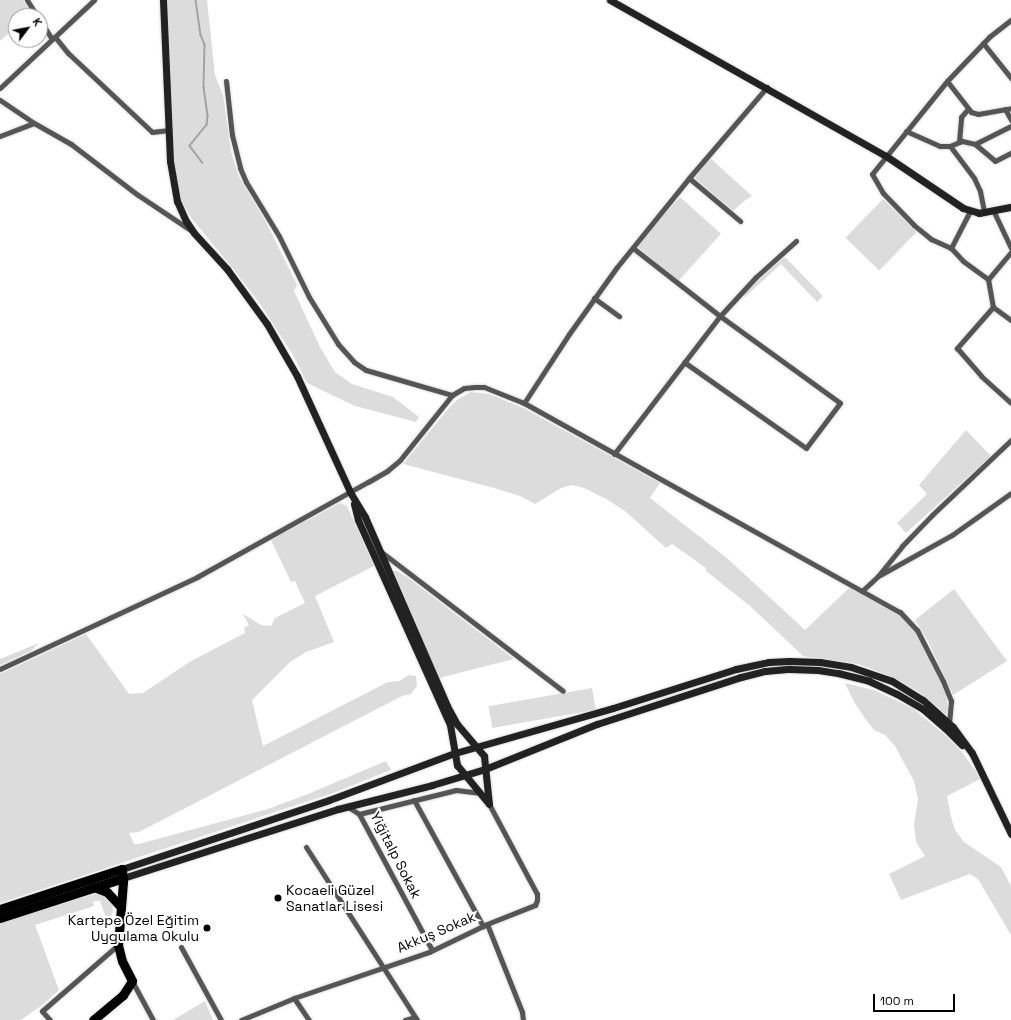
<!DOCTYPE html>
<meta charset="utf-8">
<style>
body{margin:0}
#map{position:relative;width:1011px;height:1020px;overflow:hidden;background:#fff;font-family:"Space Grotesk",sans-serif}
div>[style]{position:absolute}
.green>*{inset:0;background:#dcdcdc;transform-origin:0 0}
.stream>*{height:1.5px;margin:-0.75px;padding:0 0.75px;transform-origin:0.75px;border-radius:0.75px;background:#a3a3a3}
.roads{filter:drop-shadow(0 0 1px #dbdbdb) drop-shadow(0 0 1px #dbdbdb)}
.street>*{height:5px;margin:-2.5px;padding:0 2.5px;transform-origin:2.5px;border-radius:2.5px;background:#555}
.secondary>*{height:7px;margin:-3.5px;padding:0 3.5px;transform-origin:3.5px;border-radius:3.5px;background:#222}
.highway>*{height:9px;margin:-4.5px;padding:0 4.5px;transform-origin:4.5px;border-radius:4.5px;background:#000}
.dots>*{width:11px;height:11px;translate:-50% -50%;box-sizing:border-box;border:2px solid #fff;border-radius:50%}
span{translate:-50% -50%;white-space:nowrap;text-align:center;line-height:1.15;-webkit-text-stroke:4px #fff;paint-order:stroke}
.street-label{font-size:14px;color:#000}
.poi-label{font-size:14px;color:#000}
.left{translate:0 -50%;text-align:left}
.right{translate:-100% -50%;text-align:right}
.north{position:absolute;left:8px;top:8px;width:40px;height:40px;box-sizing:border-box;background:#fff;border:1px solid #999;border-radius:50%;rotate:58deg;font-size:11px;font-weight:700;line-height:16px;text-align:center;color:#000}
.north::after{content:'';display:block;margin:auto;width:14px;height:18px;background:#000;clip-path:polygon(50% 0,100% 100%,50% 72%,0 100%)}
.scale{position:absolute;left:873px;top:994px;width:82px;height:18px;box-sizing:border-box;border:2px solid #000;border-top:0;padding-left:5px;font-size:12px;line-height:14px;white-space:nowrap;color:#000;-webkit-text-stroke:3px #fff;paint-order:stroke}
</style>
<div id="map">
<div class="green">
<i style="clip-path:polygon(0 0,23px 0,31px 13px,28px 16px,16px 16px,16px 27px,0 41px)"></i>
<i style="clip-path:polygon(167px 0,207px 0,215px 75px,223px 95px,231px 152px,239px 177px,266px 222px,297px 285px,294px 291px,320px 347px,335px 372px,352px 384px,393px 397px,419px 417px,416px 422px,355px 406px,307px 383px,293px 355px,261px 305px,235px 271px,192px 219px,182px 202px,177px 182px,174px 157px)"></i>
<i style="clip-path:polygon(710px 158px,752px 196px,744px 201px,733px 211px,695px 178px)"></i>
<i style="left:680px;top:197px;width:55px;height:65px;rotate:42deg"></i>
<i style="left:883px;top:199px;width:47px;height:54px;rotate:44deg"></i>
<i style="clip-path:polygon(783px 258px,786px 258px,823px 296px,817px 302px,781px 264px,745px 297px,742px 295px)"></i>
<i style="clip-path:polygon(471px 392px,489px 394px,523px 408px,660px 483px,650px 498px,727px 558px,805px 630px,849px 588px,898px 614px,915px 631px,946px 693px,948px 708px,946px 715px,916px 690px,885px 674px,858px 664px,803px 656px,750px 606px,706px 571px,706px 568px,672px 544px,666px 548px,625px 511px,608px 500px,584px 488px,572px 485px,561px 488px,535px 504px,520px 496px,494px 488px,403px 464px,449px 408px,458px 399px)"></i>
<i style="clip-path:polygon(966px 430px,991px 456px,906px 533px,897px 523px,927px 494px,919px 485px)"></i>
<i style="clip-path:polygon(340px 503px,347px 506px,374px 566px,315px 596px,334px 642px,306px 652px,290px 662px,252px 700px,263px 746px,388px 682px,399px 681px,409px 675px,416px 676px,417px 686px,411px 694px,402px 696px,139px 832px,129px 833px,134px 844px,139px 844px,268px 809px,308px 794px,386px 761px,391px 770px,333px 793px,0 903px,0 674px,86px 634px,129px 694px,143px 693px,191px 661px,245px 633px,244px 628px,249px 625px,243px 614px,261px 625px,271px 626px,275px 618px,305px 603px,295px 581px,291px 582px,271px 540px)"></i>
<i style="clip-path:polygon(393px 571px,397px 571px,407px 577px,514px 659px,439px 678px)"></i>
<i style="clip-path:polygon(954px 589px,1007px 661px,953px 695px,928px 641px,915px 620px)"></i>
<i style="clip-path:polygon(39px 643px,31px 651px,0 665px,0 659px)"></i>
<i style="clip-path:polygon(845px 683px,874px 690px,912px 708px,945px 735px,962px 752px,974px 769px,980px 779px,947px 796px,951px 817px,955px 830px,964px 842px,1001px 867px,1011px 886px,1011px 935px,978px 879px,970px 874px,901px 900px,889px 874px,925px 856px,916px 842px,914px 825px,918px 799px,914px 781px,895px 746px,885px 735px,874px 730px,864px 717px,854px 702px)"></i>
<i style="left:592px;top:688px;width:22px;height:105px;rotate:80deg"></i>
<i style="clip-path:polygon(98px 893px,101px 893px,112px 902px,113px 912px,110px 918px,106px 918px,100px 901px,93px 901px,94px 906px,35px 925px,59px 990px,41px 1006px,21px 1020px,0 1020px,0 922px)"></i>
<i style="clip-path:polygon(205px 1001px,213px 1020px,173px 1020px)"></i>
</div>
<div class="stream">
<i style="left:196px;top:0;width:35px;rotate:82deg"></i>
<i style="left:201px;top:35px;width:11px;rotate:68deg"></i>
<i style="left:205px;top:45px;width:42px;rotate:91.4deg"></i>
<i style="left:204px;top:87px;width:29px;rotate:82deg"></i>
<i style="left:208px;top:116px;width:9px;rotate:96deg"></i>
<i style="left:207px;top:125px;width:27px;rotate:129deg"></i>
<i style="left:190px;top:146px;width:21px;rotate:53deg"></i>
</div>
<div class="roads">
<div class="street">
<i style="left:27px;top:0;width:19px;rotate:58deg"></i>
<i style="left:40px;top:20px;width:22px;rotate:58deg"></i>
<i style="left:55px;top:37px;width:21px;rotate:51deg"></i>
<i style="left:68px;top:53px;width:115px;rotate:43.2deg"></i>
<i style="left:152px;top:132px;width:17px;rotate:-7deg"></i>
<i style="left:983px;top:43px;width:45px;rotate:51.3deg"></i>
<i style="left:226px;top:81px;width:54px;rotate:83.7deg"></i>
<i style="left:232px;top:135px;width:34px;rotate:76deg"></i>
<i style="left:240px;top:168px;width:15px;rotate:67deg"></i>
<i style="left:246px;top:182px;width:63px;rotate:58.6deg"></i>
<i style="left:279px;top:236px;width:68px;rotate:63.8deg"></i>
<i style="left:309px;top:297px;width:55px;rotate:58.3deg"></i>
<i style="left:338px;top:344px;width:24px;rotate:48deg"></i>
<i style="left:354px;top:362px;width:14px;rotate:34deg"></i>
<i style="left:366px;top:370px;width:90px;rotate:16.2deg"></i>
<i style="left:947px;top:81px;width:39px;rotate:52deg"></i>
<i style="left:971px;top:112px;width:7px;rotate:16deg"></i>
<i style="left:978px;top:114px;width:34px;rotate:-10deg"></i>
<i style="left:0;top:88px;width:129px;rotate:-43.1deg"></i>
<i style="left:0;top:100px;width:41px;rotate:34.1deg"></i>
<i style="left:34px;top:123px;width:43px;rotate:29.6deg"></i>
<i style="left:71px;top:144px;width:84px;rotate:37.3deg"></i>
<i style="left:138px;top:195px;width:65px;rotate:33.7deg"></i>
<i style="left:1005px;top:109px;width:13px;rotate:61deg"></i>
<i style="left:906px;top:131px;width:37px;rotate:24deg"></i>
<i style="left:940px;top:146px;width:10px"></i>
<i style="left:950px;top:146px;width:13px;rotate:-23deg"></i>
<i style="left:962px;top:141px;width:13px;rotate:13deg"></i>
<i style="left:975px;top:144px;width:40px;rotate:-26.6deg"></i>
<i style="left:0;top:136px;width:36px;rotate:-21deg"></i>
<i style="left:959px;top:142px;width:25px;rotate:-85deg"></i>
<i style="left:961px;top:117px;width:11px;rotate:-49deg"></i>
<i style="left:975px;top:144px;width:26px;rotate:40deg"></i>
<i style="left:995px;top:161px;width:18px;rotate:-27deg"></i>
<i style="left:950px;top:146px;width:40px;rotate:53deg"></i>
<i style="left:974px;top:178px;width:14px;rotate:65deg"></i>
<i style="left:980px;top:191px;width:21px;rotate:79deg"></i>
<i style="left:689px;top:178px;width:67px;rotate:40.1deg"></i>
<i style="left:993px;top:210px;width:42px;rotate:64.7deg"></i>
<i style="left:970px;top:211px;width:42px;rotate:117.2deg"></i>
<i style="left:951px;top:248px;width:18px;rotate:47deg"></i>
<i style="left:963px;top:261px;width:31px;rotate:36deg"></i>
<i style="left:633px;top:248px;width:110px;rotate:38deg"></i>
<i style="left:720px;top:316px;width:148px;rotate:35.9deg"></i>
<i style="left:840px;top:403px;width:56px;rotate:127.1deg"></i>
<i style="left:806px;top:448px;width:149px;rotate:-144.8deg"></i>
<i style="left:951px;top:248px;width:22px;rotate:-156deg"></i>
<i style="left:931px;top:239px;width:22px;rotate:-141deg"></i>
<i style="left:914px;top:225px;width:45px;rotate:-134.1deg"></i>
<i style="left:883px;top:193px;width:22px;rotate:-120deg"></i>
<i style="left:872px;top:174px;width:119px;rotate:-51.1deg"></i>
<i style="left:947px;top:81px;width:61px;rotate:-46.3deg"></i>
<i style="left:989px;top:37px;width:28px;rotate:-38deg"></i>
<i style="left:1011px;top:252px;width:35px;rotate:130deg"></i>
<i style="left:988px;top:279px;width:28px;rotate:80deg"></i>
<i style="left:993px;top:307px;width:55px;rotate:131.3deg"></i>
<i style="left:957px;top:348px;width:37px;rotate:49deg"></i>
<i style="left:981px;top:376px;width:40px;rotate:42deg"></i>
<i style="left:594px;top:298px;width:31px;rotate:36deg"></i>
<i style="left:993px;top:307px;width:22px;rotate:36deg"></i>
<i style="left:524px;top:403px;width:82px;rotate:-56.9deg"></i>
<i style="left:569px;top:334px;width:82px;rotate:-54.4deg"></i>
<i style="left:617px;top:267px;width:114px;rotate:-51deg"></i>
<i style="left:689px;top:178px;width:120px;rotate:-49.4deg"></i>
<i style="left:614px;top:454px;width:174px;rotate:-52.5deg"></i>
<i style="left:720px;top:316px;width:53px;rotate:-47.3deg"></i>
<i style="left:756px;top:277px;width:54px;rotate:-42deg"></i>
<i style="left:380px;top:551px;width:230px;rotate:37.4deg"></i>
<i style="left:880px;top:575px;width:82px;rotate:-29.1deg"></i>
<i style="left:952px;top:535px;width:72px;rotate:-35.4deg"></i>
<i style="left:862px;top:591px;width:22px;rotate:-43deg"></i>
<i style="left:878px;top:576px;width:38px;rotate:-51deg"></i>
<i style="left:902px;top:546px;width:43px;rotate:-45.9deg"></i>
<i style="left:932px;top:515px;width:109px;rotate:-43.5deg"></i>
<i style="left:0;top:669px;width:217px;rotate:-25deg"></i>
<i style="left:197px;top:577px;width:196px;rotate:-29.1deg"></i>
<i style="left:368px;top:482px;width:22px;rotate:-30deg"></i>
<i style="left:387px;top:471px;width:17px;rotate:-40deg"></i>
<i style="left:400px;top:460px;width:83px;rotate:-51.3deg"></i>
<i style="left:452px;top:395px;width:14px;rotate:-30deg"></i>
<i style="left:464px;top:388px;width:11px;rotate:-5deg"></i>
<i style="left:475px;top:387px;width:9px"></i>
<i style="left:484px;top:387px;width:43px;rotate:21.8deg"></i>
<i style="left:524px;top:403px;width:430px;rotate:29.1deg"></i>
<i style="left:900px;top:612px;width:25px;rotate:47deg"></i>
<i style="left:917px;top:630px;width:57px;rotate:63deg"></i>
<i style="left:943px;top:681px;width:22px;rotate:68deg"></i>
<i style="left:951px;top:701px;width:22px;rotate:95deg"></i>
<i style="left:414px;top:800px;width:144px;rotate:61.3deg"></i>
<i style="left:348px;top:807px;width:13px;rotate:32deg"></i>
<i style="left:306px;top:847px;width:206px;rotate:57.3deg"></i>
<i style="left:487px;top:924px;width:95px;rotate:68.3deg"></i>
<i style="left:522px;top:1012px;width:8px;rotate:83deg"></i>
<i style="left:181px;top:947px;width:83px;rotate:61.3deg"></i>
<i style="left:432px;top:950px;width:154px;rotate:-118.2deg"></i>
<i style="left:359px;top:814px;width:100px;rotate:-13.9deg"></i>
<i style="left:456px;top:790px;width:23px;rotate:7deg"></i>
<i style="left:132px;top:981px;width:44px;rotate:61.7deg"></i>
<i style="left:294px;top:998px;width:27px;rotate:56deg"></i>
<i style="left:50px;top:1020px;width:12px;rotate:-132deg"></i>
<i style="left:42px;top:1011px;width:101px;rotate:-41deg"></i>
<i style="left:241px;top:1020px;width:57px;rotate:-22.5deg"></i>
<i style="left:294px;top:998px;width:143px;rotate:-18.8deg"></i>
<i style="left:429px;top:952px;width:64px;rotate:-25.8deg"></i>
<i style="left:487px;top:924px;width:52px;rotate:-21.6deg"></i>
<i style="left:535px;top:905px;width:5px;rotate:-68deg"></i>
<i style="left:537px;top:900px;width:6px;rotate:-90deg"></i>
<i style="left:537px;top:894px;width:102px;rotate:-118.1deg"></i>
<i style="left:405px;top:1020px;width:10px;rotate:-17deg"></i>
</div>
<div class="secondary">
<i style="left:163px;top:0;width:161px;rotate:87.5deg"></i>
<i style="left:170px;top:161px;width:41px;rotate:80.1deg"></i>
<i style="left:177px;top:201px;width:22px;rotate:66deg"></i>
<i style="left:186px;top:221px;width:14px;rotate:56deg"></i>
<i style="left:194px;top:233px;width:49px;rotate:47.5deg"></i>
<i style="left:227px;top:269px;width:68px;rotate:54deg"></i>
<i style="left:267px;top:324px;width:60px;rotate:60deg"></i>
<i style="left:297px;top:376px;width:128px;rotate:65.4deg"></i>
<i style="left:350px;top:492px;width:29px;rotate:59deg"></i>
<i style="left:365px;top:517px;width:206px;rotate:66.5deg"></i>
<i style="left:447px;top:706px;width:21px;rotate:61deg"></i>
<i style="left:457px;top:724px;width:42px;rotate:49.8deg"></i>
<i style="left:484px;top:756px;width:48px;rotate:84.1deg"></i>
<i style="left:610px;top:0;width:317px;rotate:29.5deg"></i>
<i style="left:886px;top:156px;width:93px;rotate:34deg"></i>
<i style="left:963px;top:208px;width:17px;rotate:17deg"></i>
<i style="left:979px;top:213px;width:33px;rotate:-11deg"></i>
<i style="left:354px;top:504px;width:16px;rotate:76deg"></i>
<i style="left:358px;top:520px;width:225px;rotate:65.8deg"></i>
<i style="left:450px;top:725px;width:41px;rotate:80.1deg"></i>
<i style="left:457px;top:765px;width:50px;rotate:50.6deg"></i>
<i style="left:122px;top:869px;width:218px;rotate:-18.4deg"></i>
<i style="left:329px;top:800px;width:134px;rotate:-20.5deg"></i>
<i style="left:455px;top:753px;width:164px;rotate:-15.9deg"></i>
<i style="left:613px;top:708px;width:129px;rotate:-17.6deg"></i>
<i style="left:736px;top:669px;width:34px;rotate:-12deg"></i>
<i style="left:769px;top:662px;width:20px;rotate:-3deg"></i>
<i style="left:789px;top:661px;width:31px;rotate:2deg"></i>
<i style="left:820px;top:662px;width:31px;rotate:9deg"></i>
<i style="left:851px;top:667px;width:43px;rotate:18.9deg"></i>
<i style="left:892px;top:681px;width:36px;rotate:32deg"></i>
<i style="left:923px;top:700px;width:40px;rotate:42deg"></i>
<i style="left:953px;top:727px;width:32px;rotate:54deg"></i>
<i style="left:972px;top:753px;width:90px;rotate:64.3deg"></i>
<i style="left:123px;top:878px;width:226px;rotate:-17.8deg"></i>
<i style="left:338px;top:809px;width:97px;rotate:-14.3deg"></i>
<i style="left:432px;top:785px;width:55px;rotate:-16.8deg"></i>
<i style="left:485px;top:769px;width:121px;rotate:-21.9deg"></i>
<i style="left:597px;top:724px;width:151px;rotate:-18.1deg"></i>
<i style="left:741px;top:677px;width:25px;rotate:-14deg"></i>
<i style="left:765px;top:671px;width:25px;rotate:-5deg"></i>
<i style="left:790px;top:669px;width:28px;rotate:2deg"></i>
<i style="left:818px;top:670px;width:20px;rotate:9deg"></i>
<i style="left:838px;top:673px;width:32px;rotate:14deg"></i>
<i style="left:869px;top:681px;width:31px;rotate:25deg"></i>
<i style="left:897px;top:694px;width:30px;rotate:30deg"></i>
<i style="left:923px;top:709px;width:29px;rotate:41deg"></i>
<i style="left:945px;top:728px;width:24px;rotate:45deg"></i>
</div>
<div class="highway">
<i style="left:94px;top:887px;width:14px;rotate:21deg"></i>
<i style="left:107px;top:892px;width:19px;rotate:47deg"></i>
<i style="left:0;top:909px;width:128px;rotate:-18.2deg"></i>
<i style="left:122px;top:869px;width:13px;rotate:86deg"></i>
<i style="left:123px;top:882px;width:63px;rotate:94.5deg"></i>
<i style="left:118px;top:945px;width:16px;rotate:76deg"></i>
<i style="left:122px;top:961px;width:22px;rotate:63deg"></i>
<i style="left:132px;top:981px;width:17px;rotate:123deg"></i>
<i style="left:123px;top:995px;width:39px;rotate:140deg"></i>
<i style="left:0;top:918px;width:129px;rotate:-18deg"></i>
</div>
</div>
<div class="dots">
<i style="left:278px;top:898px;background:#000"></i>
<i style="left:207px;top:928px;background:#000"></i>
</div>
<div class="street-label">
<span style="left:396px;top:855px;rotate:63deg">Yiğitalp Sokak</span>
<span style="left:436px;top:932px;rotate:-23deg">Akkuş Sokak</span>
</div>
<div class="poi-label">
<span class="left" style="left:286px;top:898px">Kocaeli Güzel<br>Sanatlar Lisesi</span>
<span class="right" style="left:199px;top:928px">Kartepe Özel Eğitim<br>Uygulama Okulu</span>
</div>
<div class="north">K</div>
<div class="scale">100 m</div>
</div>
